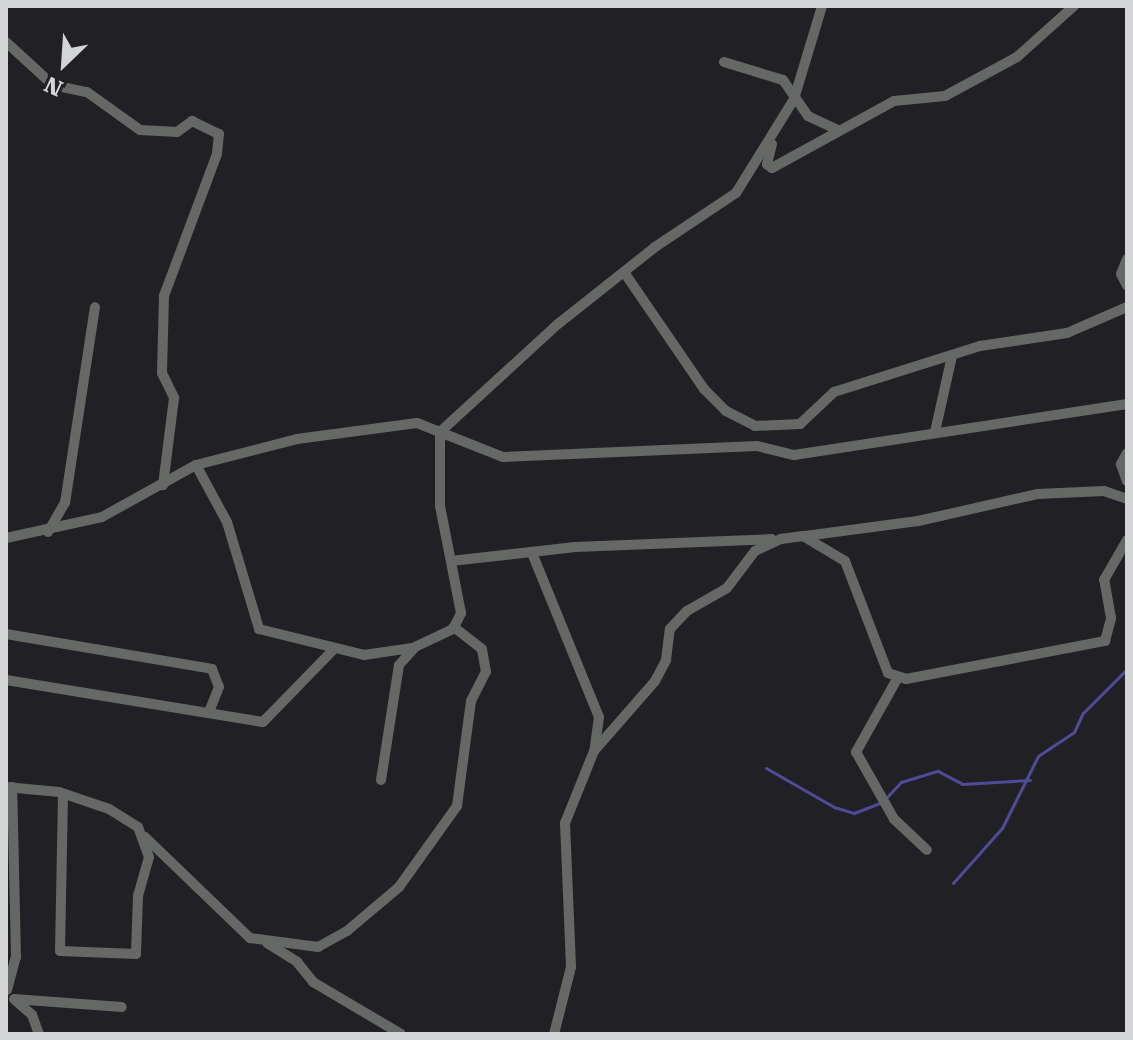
<!DOCTYPE html>
<style>
body{margin:0}
#map{position:relative;width:1133px;height:1040px;overflow:hidden;background:#212125;font-family:"Roboto Serif",serif}
div>[style]{position:absolute}
.stream>*{height:3px;margin:-1.5px;padding:0 1.5px;transform-origin:1.5px;border-radius:1.5px;background:#504b98}
.minor>*{height:10px;margin:-5px;padding:0 5px;transform-origin:5px;border-radius:5px;background:#666866}
span{translate:-50% -50%;white-space:nowrap;text-align:center;line-height:1.15;-webkit-text-stroke:6px #212125;paint-order:stroke}
.frame{position:absolute;inset:0;border:8px solid #d3d4d6;pointer-events:none}
.north{position:absolute;left:24px;top:24px;width:80px;height:80px;-webkit-text-stroke:6px #212125;paint-order:stroke;rotate:205deg;font-size:22px;font-weight:700;line-height:32px;text-align:center;color:#d3d4d6}
.north::after{content:'';display:block;margin:auto;width:28px;height:36px;background:#d3d4d6;clip-path:polygon(50% 0,100% 100%,50% 72%,0 100%)}
</style>
<div id="map">
<div class="stream">
<i style="left:766px;top:768px;width:78px;rotate:29.8deg"></i>
<i style="left:834px;top:807px;width:21px;rotate:17deg"></i>
<i style="left:854px;top:813px;width:28px;rotate:-21deg"></i>
<i style="left:886px;top:798px;width:22px;rotate:-47deg"></i>
<i style="left:901px;top:782px;width:39px;rotate:-17deg"></i>
<i style="left:938px;top:771px;width:27px;rotate:28deg"></i>
<i style="left:962px;top:784px;width:68px;rotate:-3.4deg"></i>
<i style="left:953px;top:883px;width:74px;rotate:-48.3deg"></i>
<i style="left:1002px;top:828px;width:80px;rotate:-63.4deg"></i>
<i style="left:1038px;top:756px;width:43px;rotate:-33.7deg"></i>
<i style="left:1074px;top:732px;width:21px;rotate:-65deg"></i>
<i style="left:1083px;top:713px;width:62px;rotate:-45deg"></i>
</div>
<div class="minor">
<i style="left:6px;top:42px;width:64px;rotate:42.5deg"></i>
<i style="left:53px;top:85px;width:35px;rotate:12deg"></i>
<i style="left:87px;top:92px;width:65px;rotate:35.6deg"></i>
<i style="left:140px;top:130px;width:37px;rotate:3deg"></i>
<i style="left:177px;top:132px;width:19px;rotate:-36deg"></i>
<i style="left:192px;top:121px;width:30px;rotate:26deg"></i>
<i style="left:219px;top:134px;width:20px;rotate:96deg"></i>
<i style="left:217px;top:154px;width:152px;rotate:110.5deg"></i>
<i style="left:164px;top:296px;width:77px;rotate:91.5deg"></i>
<i style="left:162px;top:373px;width:28px;rotate:64deg"></i>
<i style="left:174px;top:398px;width:88px;rotate:97.2deg"></i>
<i style="left:724px;top:62px;width:62px;rotate:17deg"></i>
<i style="left:783px;top:80px;width:44px;rotate:55.2deg"></i>
<i style="left:808px;top:116px;width:33px;rotate:25deg"></i>
<i style="left:772px;top:144px;width:21px;rotate:104deg"></i>
<i style="left:767px;top:164px;width:6px;rotate:39deg"></i>
<i style="left:772px;top:168px;width:139px;rotate:-28.8deg"></i>
<i style="left:894px;top:101px;width:51px;rotate:-5.6deg"></i>
<i style="left:945px;top:96px;width:82px;rotate:-28.4deg"></i>
<i style="left:1017px;top:57px;width:76px;rotate:-41.8deg"></i>
<i style="left:1127px;top:259px;width:16px;rotate:112deg"></i>
<i style="left:1121px;top:274px;width:13px;rotate:63deg"></i>
<i style="left:626px;top:275px;width:138px;rotate:55.6deg"></i>
<i style="left:704px;top:389px;width:31px;rotate:45deg"></i>
<i style="left:726px;top:411px;width:33px;rotate:27deg"></i>
<i style="left:755px;top:426px;width:45px;rotate:-2.5deg"></i>
<i style="left:800px;top:424px;width:47px;rotate:-43.3deg"></i>
<i style="left:834px;top:392px;width:153px;rotate:-17.5deg"></i>
<i style="left:980px;top:346px;width:88px;rotate:-8.5deg"></i>
<i style="left:1067px;top:333px;width:65px;rotate:-23.4deg"></i>
<i style="left:935px;top:432px;width:78px;rotate:-77.4deg"></i>
<i style="left:1127px;top:453px;width:13px;rotate:119deg"></i>
<i style="left:1121px;top:464px;width:18px;rotate:71deg"></i>
<i style="left:196px;top:465px;width:104px;rotate:-14.4deg"></i>
<i style="left:297px;top:439px;width:121px;rotate:-7.6deg"></i>
<i style="left:417px;top:423px;width:92px;rotate:21.6deg"></i>
<i style="left:503px;top:457px;width:254px;rotate:-2.5deg"></i>
<i style="left:757px;top:446px;width:38px;rotate:14deg"></i>
<i style="left:794px;top:455px;width:337px;rotate:-8.7deg"></i>
<i style="left:48px;top:532px;width:34px;rotate:-60deg"></i>
<i style="left:65px;top:503px;width:198px;rotate:-81.3deg"></i>
<i style="left:805px;top:536px;width:114px;rotate:-7.6deg"></i>
<i style="left:918px;top:521px;width:123px;rotate:-12.7deg"></i>
<i style="left:1038px;top:494px;width:66px;rotate:-2.6deg"></i>
<i style="left:1104px;top:491px;width:24px;rotate:19deg"></i>
<i style="left:6px;top:538px;width:98px;rotate:-12.3deg"></i>
<i style="left:102px;top:517px;width:107px;rotate:-29deg"></i>
<i style="left:196px;top:465px;width:65px;rotate:61.5deg"></i>
<i style="left:227px;top:522px;width:112px;rotate:73.3deg"></i>
<i style="left:259px;top:629px;width:108px;rotate:13.9deg"></i>
<i style="left:364px;top:655px;width:49px;rotate:-8.3deg"></i>
<i style="left:532px;top:553px;width:177px;rotate:67.8deg"></i>
<i style="left:599px;top:717px;width:34px;rotate:98deg"></i>
<i style="left:594px;top:751px;width:78px;rotate:111.9deg"></i>
<i style="left:565px;top:823px;width:144px;rotate:87.6deg"></i>
<i style="left:571px;top:967px;width:69px;rotate:104.2deg"></i>
<i style="left:451px;top:561px;width:125px;rotate:-6.4deg"></i>
<i style="left:575px;top:547px;width:197px;rotate:-2.3deg"></i>
<i style="left:6px;top:634px;width:209px;rotate:9.6deg"></i>
<i style="left:212px;top:669px;width:19px;rotate:69deg"></i>
<i style="left:219px;top:687px;width:27px;rotate:112deg"></i>
<i style="left:897px;top:679px;width:84px;rotate:119.3deg"></i>
<i style="left:856px;top:752px;width:77px;rotate:60.4deg"></i>
<i style="left:894px;top:819px;width:45px;rotate:43.2deg"></i>
<i style="left:6px;top:680px;width:260px;rotate:9.3deg"></i>
<i style="left:263px;top:722px;width:102px;rotate:-45.8deg"></i>
<i style="left:594px;top:751px;width:93px;rotate:-48.9deg"></i>
<i style="left:655px;top:681px;width:24px;rotate:-62deg"></i>
<i style="left:666px;top:660px;width:31px;rotate:-83deg"></i>
<i style="left:670px;top:629px;width:25px;rotate:-47deg"></i>
<i style="left:687px;top:611px;width:46px;rotate:-29.9deg"></i>
<i style="left:727px;top:588px;width:46px;rotate:-52.9deg"></i>
<i style="left:755px;top:551px;width:29px;rotate:-25deg"></i>
<i style="left:781px;top:539px;width:22px;rotate:-8deg"></i>
<i style="left:803px;top:536px;width:49px;rotate:30.8deg"></i>
<i style="left:845px;top:561px;width:120px;rotate:69deg"></i>
<i style="left:888px;top:673px;width:19px;rotate:18deg"></i>
<i style="left:906px;top:679px;width:203px;rotate:-10.8deg"></i>
<i style="left:1105px;top:641px;width:24px;rotate:-75deg"></i>
<i style="left:1111px;top:618px;width:39px;rotate:-100deg"></i>
<i style="left:1104px;top:580px;width:46px;rotate:-60.1deg"></i>
<i style="left:381px;top:780px;width:116px;rotate:-81.1deg"></i>
<i style="left:399px;top:665px;width:24px;rotate:-48deg"></i>
<i style="left:415px;top:647px;width:42px;rotate:-25.3deg"></i>
<i style="left:453px;top:629px;width:18px;rotate:-63deg"></i>
<i style="left:461px;top:613px;width:109px;rotate:-101.1deg"></i>
<i style="left:440px;top:506px;width:74px;rotate:-90deg"></i>
<i style="left:440px;top:432px;width:160px;rotate:-42.5deg"></i>
<i style="left:558px;top:324px;width:124px;rotate:-38.4deg"></i>
<i style="left:655px;top:247px;width:97px;rotate:-33.7deg"></i>
<i style="left:736px;top:193px;width:110px;rotate:-58.3deg"></i>
<i style="left:794px;top:99px;width:97px;rotate:-73.2deg"></i>
<i style="left:6px;top:787px;width:53px;rotate:5.4deg"></i>
<i style="left:59px;top:792px;width:53px;rotate:18.8deg"></i>
<i style="left:109px;top:809px;width:34px;rotate:32deg"></i>
<i style="left:138px;top:827px;width:32px;rotate:70deg"></i>
<i style="left:149px;top:857px;width:41px;rotate:105.8deg"></i>
<i style="left:138px;top:896px;width:58px;rotate:92deg"></i>
<i style="left:136px;top:954px;width:76px;rotate:-177.7deg"></i>
<i style="left:60px;top:951px;width:157px;rotate:-88.9deg"></i>
<i style="left:145px;top:837px;width:146px;rotate:43.9deg"></i>
<i style="left:250px;top:938px;width:69px;rotate:7.5deg"></i>
<i style="left:318px;top:947px;width:33px;rotate:-29deg"></i>
<i style="left:347px;top:931px;width:68px;rotate:-40.2deg"></i>
<i style="left:399px;top:887px;width:100px;rotate:-54.4deg"></i>
<i style="left:457px;top:806px;width:106px;rotate:-82.4deg"></i>
<i style="left:471px;top:701px;width:33px;rotate:-63deg"></i>
<i style="left:486px;top:672px;width:23px;rotate:-100deg"></i>
<i style="left:482px;top:649px;width:36px;rotate:-142deg"></i>
<i style="left:267px;top:943px;width:36px;rotate:32deg"></i>
<i style="left:297px;top:962px;width:26px;rotate:51deg"></i>
<i style="left:313px;top:982px;width:102px;rotate:30.6deg"></i>
<i style="left:7px;top:990px;width:34px;rotate:-75deg"></i>
<i style="left:16px;top:957px;width:170px;rotate:-91.3deg"></i>
<i style="left:14px;top:999px;width:108px;rotate:4.2deg"></i>
<i style="left:15px;top:1000px;width:23px;rotate:41deg"></i>
<i style="left:32px;top:1015px;width:20px;rotate:70deg"></i>
</div>
<div class="frame"></div>
<div class="north">N</div>
</div>
